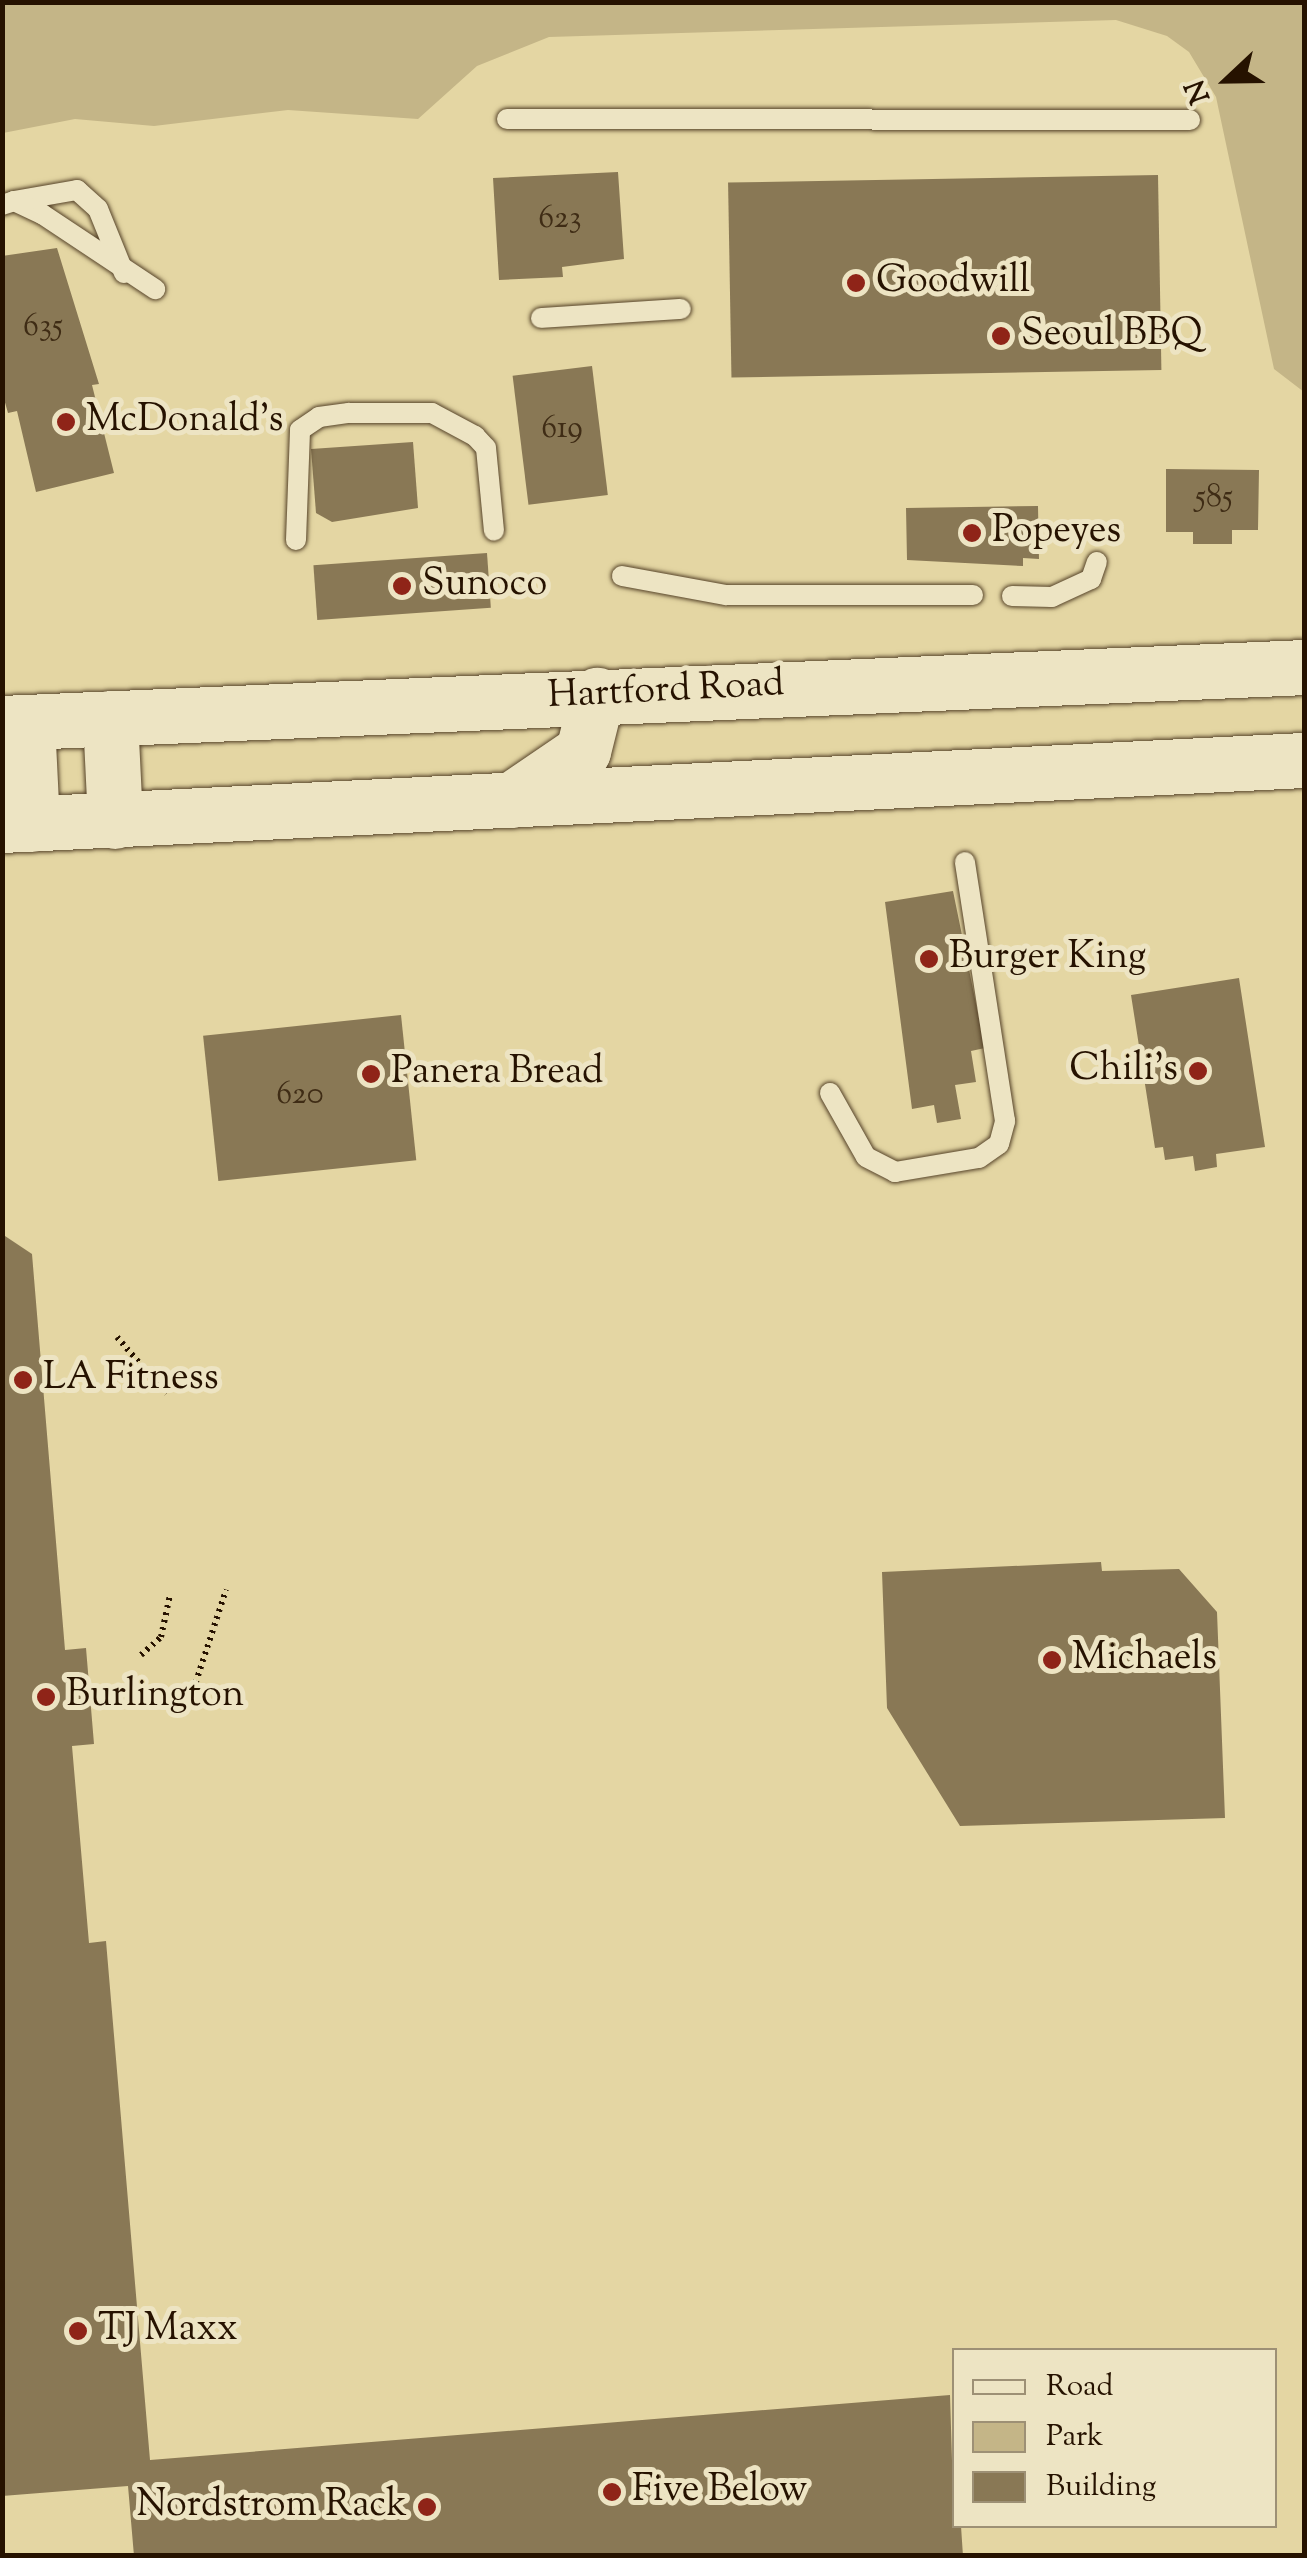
<!DOCTYPE html>
<style>
body{margin:0}
#map{position:relative;width:1307px;height:2558px;overflow:hidden;background:#e4d6a3;font-family:"Sorts Mill Goudy",serif}
div>[style]{position:absolute}
.green>*{inset:0;background:#c4b587}
.building>*{inset:0;background:#897855;transform-origin:0 0}
.path>*{height:6px;margin-top:-3px;transform-origin:0;background:repeating-linear-gradient(90deg,#261200 0 2.5px,transparent 0 7.5px)}
.roads{filter:drop-shadow(0 0 2px #564329) drop-shadow(0 0 2px #564329)}
.service>*{height:20px;margin:-10px;padding:0 10px;transform-origin:10px;border-radius:10px;background:#ede4c3}
.secondary>*{height:55px;margin:-27.5px;padding:0 27.5px;transform-origin:27.5px;border-radius:27.5px;background:#ede4c3}
.dots>*{width:28px;height:28px;translate:-50% -50%;box-sizing:border-box;border:5px solid #ede4c3;border-radius:50%}
span{translate:-50% -50%;white-space:nowrap;text-align:center;line-height:1.15;-webkit-text-stroke:10px #ede4c3;paint-order:stroke}
.number-label{font-size:32px;color:#3f2c15}
.number-label span{-webkit-text-stroke-width:0}
.poi-label{font-size:38px;color:#261200}
.left{translate:0 -50%;text-align:left}
.right{translate:-100% -50%;text-align:right}
.street-label{font-size:38px;color:#261200}
.frame{position:absolute;inset:0;border:5px solid #261200;pointer-events:none}
.legend{position:absolute;left:952px;top:2348px;width:325px;height:180px;box-sizing:border-box;background:#ede4c3;border:2px solid #9d9075;margin:0;padding:12px 18px;list-style:none;font-size:30px;color:#261200}
.legend li{display:flex;align-items:center;gap:20px;height:50px}
.legend b{width:50px;border:2px solid #9d9075}
.north{position:absolute;left:1177px;top:30px;width:100px;height:100px;-webkit-text-stroke:8px #ede4c3;paint-order:stroke;rotate:248deg;font-size:28px;font-weight:700;line-height:40px;text-align:center;color:#261200}
.north::after{content:'';display:block;margin:auto;width:35px;height:45px;background:#261200;clip-path:polygon(50% 0,100% 100%,50% 72%,0 100%)}
</style>
<div id="map">
<div class="green">
<i style="clip-path:polygon(3px 2px,1304px 3px,1304px 392px,1274px 369px,1216px 97px,1189px 52px,1167px 36px,1116px 20px,549px 37px,477px 66px,418px 119px,288px 110px,154px 126px,75px 119px,3px 133px)"></i>
</div>
<div class="building">
<i style="clip-path:polygon(618px 172px,624px 259px,562px 267px,563px 277px,499px 280px,493px 178px)"></i>
<i style="left:1158px;top:175px;width:195px;height:430px;rotate:89deg"></i>
<i style="clip-path:polygon(57px 248px,99px 384px,92px 385px,114px 473px,36px 492px,17px 411px,8px 413px,2px 392px,2px 256px)"></i>
<i style="left:592px;top:366px;width:130px;height:80px;rotate:83deg"></i>
<i style="clip-path:polygon(413px 442px,418px 508px,332px 522px,316px 513px,311px 449px)"></i>
<i style="clip-path:polygon(1166px 469px,1259px 470px,1258px 530px,1232px 530px,1232px 544px,1193px 544px,1193px 532px,1166px 532px)"></i>
<i style="clip-path:polygon(1038px 506px,1039px 559px,1023px 558px,1023px 566px,907px 560px,906px 508px)"></i>
<i style="left:487px;top:553px;width:55px;height:174px;rotate:86deg"></i>
<i style="clip-path:polygon(953px 891px,985px 1048px,971px 1051px,976px 1082px,955px 1085px,961px 1119px,937px 1123px,934px 1105px,912px 1109px,885px 902px)"></i>
<i style="clip-path:polygon(1239px 978px,1265px 1147px,1216px 1154px,1217px 1167px,1195px 1171px,1193px 1156px,1165px 1160px,1163px 1147px,1155px 1148px,1131px 995px)"></i>
<i style="left:401px;top:1015px;width:146px;height:199px;rotate:84deg"></i>
<i style="clip-path:polygon(2px 1234px,32px 1254px,65px 1650px,86px 1648px,94px 1744px,72px 1746px,89px 1943px,106px 1941px,150px 2460px,950px 2395px,954px 2526px,961px 2526px,963px 2556px,134px 2556px,128px 2486px,2px 2496px)"></i>
<i style="clip-path:polygon(1101px 1562px,1102px 1571px,1179px 1569px,1217px 1612px,1225px 1818px,960px 1826px,887px 1708px,882px 1572px)"></i>
</div>
<div class="path">
<i style="left:117px;top:1337px;width:75px;rotate:49.3deg"></i>
<i style="left:141px;top:1655px;width:27px;rotate:-42deg"></i>
<i style="left:161px;top:1637px;width:43px;rotate:-77.9deg"></i>
<i style="left:191px;top:1697px;width:113px;rotate:-71.9deg"></i>
</div>
<div class="roads">
<div class="service">
<i style="left:507px;top:119px;width:683px;rotate:0.08deg"></i>
<i style="left:14px;top:201px;width:64px;rotate:-9.9deg"></i>
<i style="left:77px;top:190px;width:28px;rotate:42deg"></i>
<i style="left:98px;top:209px;width:69px;rotate:67.9deg"></i>
<i style="left:2px;top:205px;width:13px;rotate:-18deg"></i>
<i style="left:14px;top:201px;width:31px;rotate:25deg"></i>
<i style="left:42px;top:214px;width:136px;rotate:33.6deg"></i>
<i style="left:541px;top:318px;width:140px;rotate:-3.7deg"></i>
<i style="left:296px;top:540px;width:110px;rotate:-87.9deg"></i>
<i style="left:300px;top:430px;width:23px;rotate:-34deg"></i>
<i style="left:319px;top:417px;width:30px;rotate:-8deg"></i>
<i style="left:349px;top:413px;width:83px"></i>
<i style="left:432px;top:413px;width:49px;rotate:28.1deg"></i>
<i style="left:475px;top:436px;width:16px;rotate:47deg"></i>
<i style="left:486px;top:448px;width:83px;rotate:84.5deg"></i>
<i style="left:622px;top:576px;width:106px;rotate:10.4deg"></i>
<i style="left:726px;top:595px;width:247px"></i>
<i style="left:1012px;top:596px;width:40px;rotate:1.4deg"></i>
<i style="left:1052px;top:597px;width:43px;rotate:-24.8deg"></i>
<i style="left:1091px;top:579px;width:18px;rotate:-71deg"></i>
<i style="left:830px;top:1093px;width:73px;rotate:60.6deg"></i>
<i style="left:866px;top:1157px;width:33px;rotate:27deg"></i>
<i style="left:895px;top:1172px;width:85px;rotate:-9.5deg"></i>
<i style="left:979px;top:1158px;width:24px;rotate:-35deg"></i>
<i style="left:999px;top:1144px;width:24px;rotate:-75deg"></i>
<i style="left:1005px;top:1121px;width:262px;rotate:-98.8deg"></i>
</div>
<div class="secondary">
<i style="left:110px;top:718px;width:103px;rotate:87.2deg"></i>
<i style="left:27px;top:722px;width:102px;rotate:87.2deg"></i>
<i style="left:2px;top:723px;width:1303px;rotate:-2.46deg"></i>
<i style="left:511px;top:800px;width:87px;rotate:-34.2deg"></i>
<i style="left:583px;top:751px;width:58px;rotate:-76deg"></i>
<i style="left:2px;top:825px;width:1304px;rotate:-2.86deg"></i>
</div>
</div>
<div class="dots">
<i style="left:856px;top:283px;background:#8f2418"></i>
<i style="left:1001px;top:336px;background:#8f2418"></i>
<i style="left:66px;top:422px;background:#8f2418"></i>
<i style="left:972px;top:533px;background:#8f2418"></i>
<i style="left:402px;top:586px;background:#8f2418"></i>
<i style="left:929px;top:959px;background:#8f2418"></i>
<i style="left:1198px;top:1071px;background:#8f2418"></i>
<i style="left:371px;top:1074px;background:#8f2418"></i>
<i style="left:23px;top:1380px;background:#8f2418"></i>
<i style="left:1052px;top:1660px;background:#8f2418"></i>
<i style="left:46px;top:1697px;background:#8f2418"></i>
<i style="left:78px;top:2331px;background:#8f2418"></i>
<i style="left:612px;top:2492px;background:#8f2418"></i>
<i style="left:427px;top:2507px;background:#8f2418"></i>
</div>
<div class="number-label">
<span style="left:560px;top:219px">623</span>
<span style="left:43px;top:327px">635</span>
<span style="left:562px;top:429px">619</span>
<span style="left:1214px;top:498px">585</span>
<span style="left:300px;top:1095px">620</span>
</div>
<div class="poi-label">
<span class="left" style="left:876px;top:283px">Goodwill</span>
<span class="left" style="left:1021px;top:336px">Seoul BBQ</span>
<span class="left" style="left:86px;top:422px">McDonald's</span>
<span class="left" style="left:992px;top:533px">Popeyes</span>
<span class="left" style="left:422px;top:586px">Sunoco</span>
<span class="left" style="left:949px;top:959px">Burger King</span>
<span class="right" style="left:1178px;top:1071px">Chili's</span>
<span class="left" style="left:391px;top:1074px">Panera Bread</span>
<span class="left" style="left:43px;top:1380px">LA Fitness</span>
<span class="left" style="left:1072px;top:1660px">Michaels</span>
<span class="left" style="left:66px;top:1697px">Burlington</span>
<span class="left" style="left:98px;top:2331px">TJ Maxx</span>
<span class="left" style="left:632px;top:2492px">Five Below</span>
<span class="right" style="left:407px;top:2507px">Nordstrom Rack</span>
</div>
<div class="street-label">
<span style="left:666px;top:692px;rotate:-3deg">Hartford Road</span>
</div>
<div class="frame"></div>
<ul class="legend">
<li><b style="height:12px;background:#ede4c3"></b>Road</li>
<li><b style="height:28px;background:#c4b587"></b>Park</li>
<li><b style="height:28px;background:#897855"></b>Building</li>
</ul>
<div class="north">N</div>
</div>
